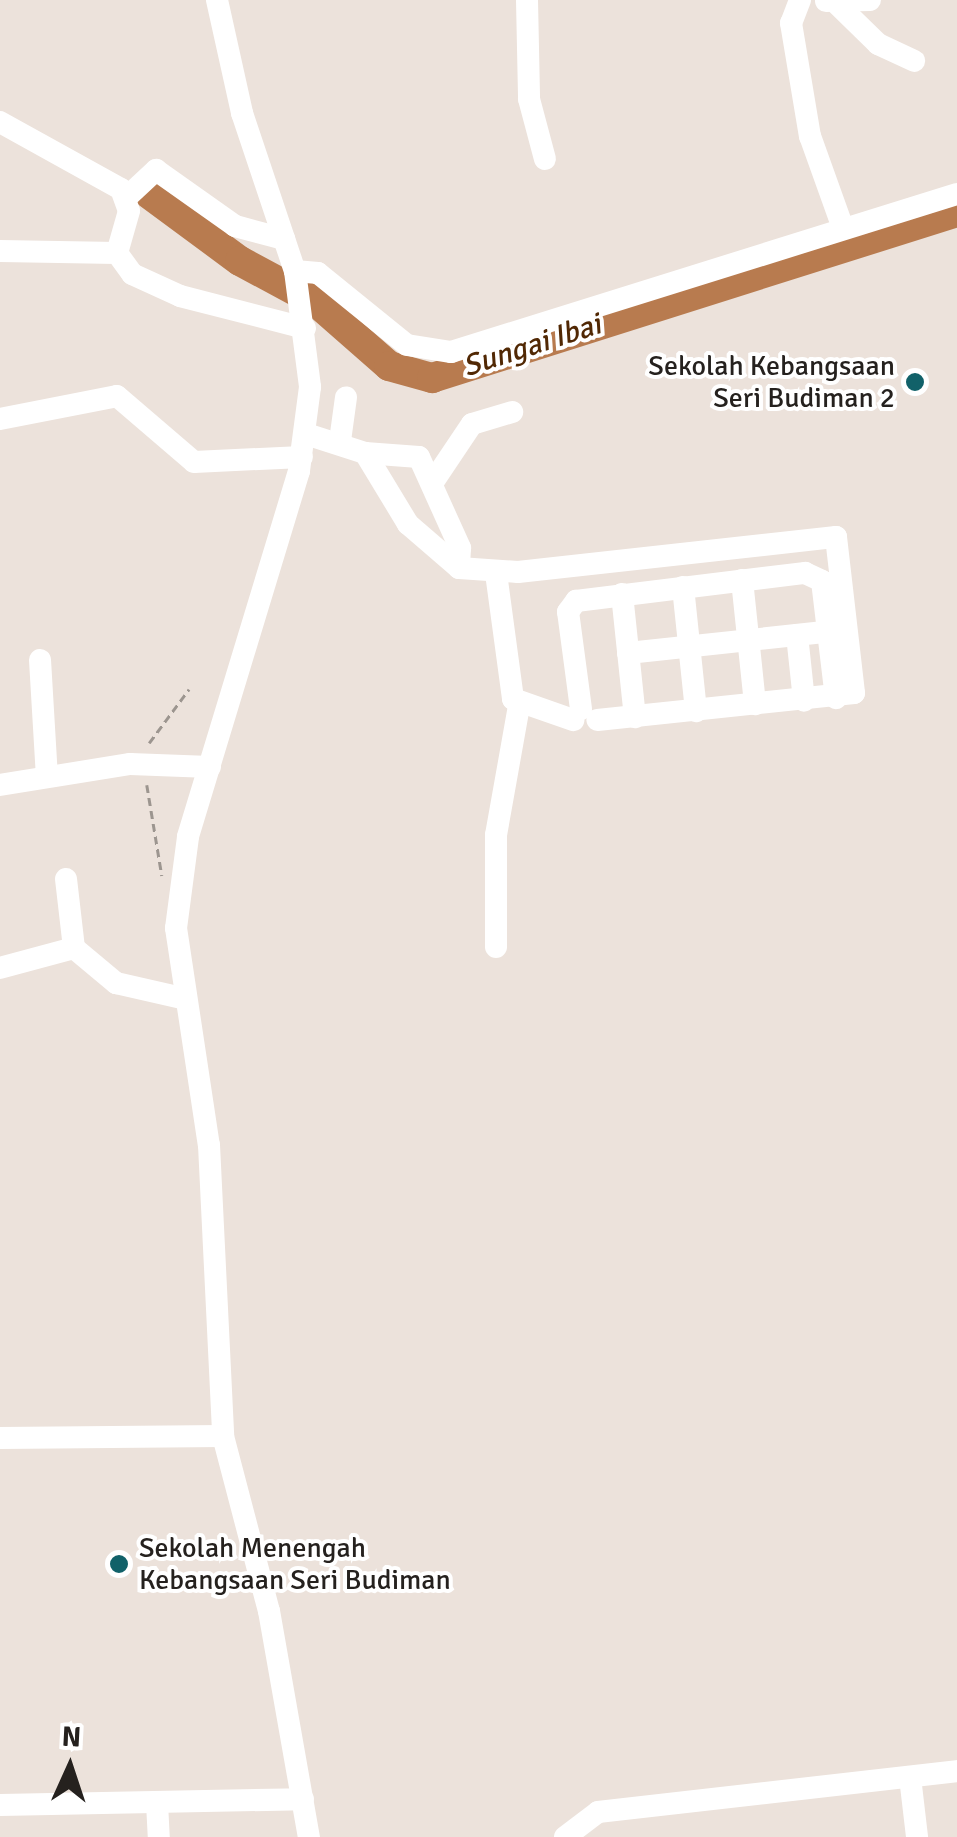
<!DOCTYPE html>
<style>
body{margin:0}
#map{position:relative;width:957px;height:1837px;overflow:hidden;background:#ece2db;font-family:Signika,sans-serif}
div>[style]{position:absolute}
.river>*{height:30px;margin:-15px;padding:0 15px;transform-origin:15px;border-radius:15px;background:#b87b4f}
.path>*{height:2.5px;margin-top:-1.25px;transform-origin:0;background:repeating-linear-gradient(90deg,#9c958f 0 8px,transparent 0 13px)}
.minor>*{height:22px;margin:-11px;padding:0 11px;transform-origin:11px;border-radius:11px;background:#fff}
.dots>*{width:28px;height:28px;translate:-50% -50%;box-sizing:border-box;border:5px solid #fff;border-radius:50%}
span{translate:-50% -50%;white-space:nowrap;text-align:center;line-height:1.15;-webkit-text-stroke:8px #fff;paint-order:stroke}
.poi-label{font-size:28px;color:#25211e}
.right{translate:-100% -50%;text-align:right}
.left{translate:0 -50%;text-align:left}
.water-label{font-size:30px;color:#512804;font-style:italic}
.north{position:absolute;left:20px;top:1717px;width:100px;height:100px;-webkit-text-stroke:8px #fff;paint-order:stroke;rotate:3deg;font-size:28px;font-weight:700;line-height:40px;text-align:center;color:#25211e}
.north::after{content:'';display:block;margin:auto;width:35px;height:45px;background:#25211e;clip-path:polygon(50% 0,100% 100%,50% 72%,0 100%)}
</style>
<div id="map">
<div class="river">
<i style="left:149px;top:194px;width:113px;rotate:36.4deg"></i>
<i style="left:240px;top:261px;width:86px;rotate:28.3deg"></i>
<i style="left:316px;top:302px;width:97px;rotate:41.2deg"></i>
<i style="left:389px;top:366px;width:45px;rotate:15.6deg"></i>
<i style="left:432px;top:378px;width:551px;rotate:-17.55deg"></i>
</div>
<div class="path">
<i style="left:149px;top:743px;width:67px;rotate:-53.5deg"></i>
<i style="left:147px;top:785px;width:92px;rotate:80.6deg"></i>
</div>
<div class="minor">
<i style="left:217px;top:0;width:116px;rotate:77.5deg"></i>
<i style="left:242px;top:113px;width:167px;rotate:71.5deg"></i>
<i style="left:295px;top:271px;width:117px;rotate:82.6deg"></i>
<i style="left:310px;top:387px;width:85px;rotate:97.5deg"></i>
<i style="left:299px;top:471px;width:382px;rotate:106.9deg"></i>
<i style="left:188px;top:837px;width:92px;rotate:97.5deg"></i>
<i style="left:176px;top:928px;width:219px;rotate:81.4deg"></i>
<i style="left:209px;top:1145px;width:291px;rotate:87.2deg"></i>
<i style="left:223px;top:1436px;width:181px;rotate:75.3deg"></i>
<i style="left:269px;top:1611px;width:230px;rotate:80deg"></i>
<i style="left:527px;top:0;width:99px;rotate:88.8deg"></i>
<i style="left:529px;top:99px;width:62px;rotate:75.1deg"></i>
<i style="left:800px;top:0;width:25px;rotate:111deg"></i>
<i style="left:791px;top:23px;width:115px;rotate:80.5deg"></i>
<i style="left:810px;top:136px;width:98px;rotate:70.3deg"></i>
<i style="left:826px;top:1px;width:44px;rotate:-1.3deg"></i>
<i style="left:836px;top:3px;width:59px;rotate:44.3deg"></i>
<i style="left:878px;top:44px;width:40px;rotate:25deg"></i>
<i style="left:0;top:122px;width:138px;rotate:29deg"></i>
<i style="left:121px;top:189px;width:23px;rotate:70deg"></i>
<i style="left:129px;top:211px;width:44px;rotate:105.9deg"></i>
<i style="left:117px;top:253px;width:117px;rotate:-179deg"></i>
<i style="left:127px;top:197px;width:40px;rotate:-43deg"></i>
<i style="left:156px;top:170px;width:97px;rotate:35.3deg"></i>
<i style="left:235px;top:226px;width:51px;rotate:14.9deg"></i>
<i style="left:117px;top:253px;width:26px;rotate:54deg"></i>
<i style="left:132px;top:274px;width:53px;rotate:24.6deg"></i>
<i style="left:180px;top:296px;width:129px;rotate:14.4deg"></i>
<i style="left:295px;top:271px;width:23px;rotate:5deg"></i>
<i style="left:318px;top:273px;width:114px;rotate:39deg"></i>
<i style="left:407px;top:345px;width:45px;rotate:9deg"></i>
<i style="left:451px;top:352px;width:530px;rotate:-17.34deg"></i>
<i style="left:0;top:419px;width:119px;rotate:-11.1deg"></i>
<i style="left:117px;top:396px;width:101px;rotate:40.6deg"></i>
<i style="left:194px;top:462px;width:108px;rotate:-2.7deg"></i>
<i style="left:306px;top:434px;width:62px;rotate:17.9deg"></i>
<i style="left:365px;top:453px;width:83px;rotate:58.8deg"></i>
<i style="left:408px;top:524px;width:67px;rotate:40.8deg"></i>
<i style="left:459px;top:568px;width:59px;rotate:3.9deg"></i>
<i style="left:518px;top:572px;width:320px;rotate:-6.3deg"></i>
<i style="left:836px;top:537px;width:157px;rotate:83.4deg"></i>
<i style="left:854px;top:693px;width:258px;rotate:174deg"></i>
<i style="left:340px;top:441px;width:44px;rotate:-82.2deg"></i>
<i style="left:365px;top:453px;width:54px;rotate:4.2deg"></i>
<i style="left:419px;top:457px;width:100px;rotate:65.7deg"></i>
<i style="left:460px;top:548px;width:20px;rotate:93deg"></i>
<i style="left:435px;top:479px;width:66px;rotate:-56.1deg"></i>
<i style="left:472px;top:424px;width:42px;rotate:-16.7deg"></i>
<i style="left:496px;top:573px;width:127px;rotate:82.3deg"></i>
<i style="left:513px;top:699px;width:64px;rotate:19.3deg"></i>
<i style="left:742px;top:580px;width:125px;rotate:84deg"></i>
<i style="left:683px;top:587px;width:125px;rotate:84deg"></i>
<i style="left:622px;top:594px;width:124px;rotate:84deg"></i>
<i style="left:797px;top:635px;width:66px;rotate:83.9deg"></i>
<i style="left:628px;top:653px;width:216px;rotate:-6.1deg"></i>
<i style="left:40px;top:660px;width:117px;rotate:86.6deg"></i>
<i style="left:581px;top:709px;width:98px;rotate:-97.6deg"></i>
<i style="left:568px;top:612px;width:14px;rotate:-54deg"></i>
<i style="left:576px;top:601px;width:231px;rotate:-7deg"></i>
<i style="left:805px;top:573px;width:19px;rotate:25deg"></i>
<i style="left:822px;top:581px;width:118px;rotate:83.2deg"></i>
<i style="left:0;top:785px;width:132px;rotate:-9.2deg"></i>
<i style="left:130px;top:764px;width:80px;rotate:2.1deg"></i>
<i style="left:66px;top:879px;width:69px;rotate:83.4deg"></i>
<i style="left:496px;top:947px;width:112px;rotate:-90deg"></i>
<i style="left:496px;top:835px;width:131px;rotate:-79.9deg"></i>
<i style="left:0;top:968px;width:77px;rotate:-15.1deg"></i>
<i style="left:74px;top:948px;width:55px;rotate:39.8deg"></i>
<i style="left:116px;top:983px;width:72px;rotate:12.9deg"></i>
<i style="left:0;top:1438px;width:223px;rotate:-0.5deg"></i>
<i style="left:910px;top:1777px;width:60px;rotate:83.3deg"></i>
<i style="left:157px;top:1803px;width:34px;rotate:87deg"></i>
<i style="left:0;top:1805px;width:303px;rotate:-1.1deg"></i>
<i style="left:565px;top:1837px;width:41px;rotate:-37.1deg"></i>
<i style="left:598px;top:1812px;width:361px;rotate:-6.5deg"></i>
</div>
<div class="dots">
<i style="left:915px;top:382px;background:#116169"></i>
<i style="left:119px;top:1564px;background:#116169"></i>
</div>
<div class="poi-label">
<span class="right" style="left:895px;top:382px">Sekolah Kebangsaan<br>Seri Budiman 2</span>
<span class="left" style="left:139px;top:1564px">Sekolah Menengah<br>Kebangsaan Seri Budiman</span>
</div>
<div class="water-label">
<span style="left:532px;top:346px;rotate:-18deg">Sungai Ibai</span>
</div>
<div class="north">N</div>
</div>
